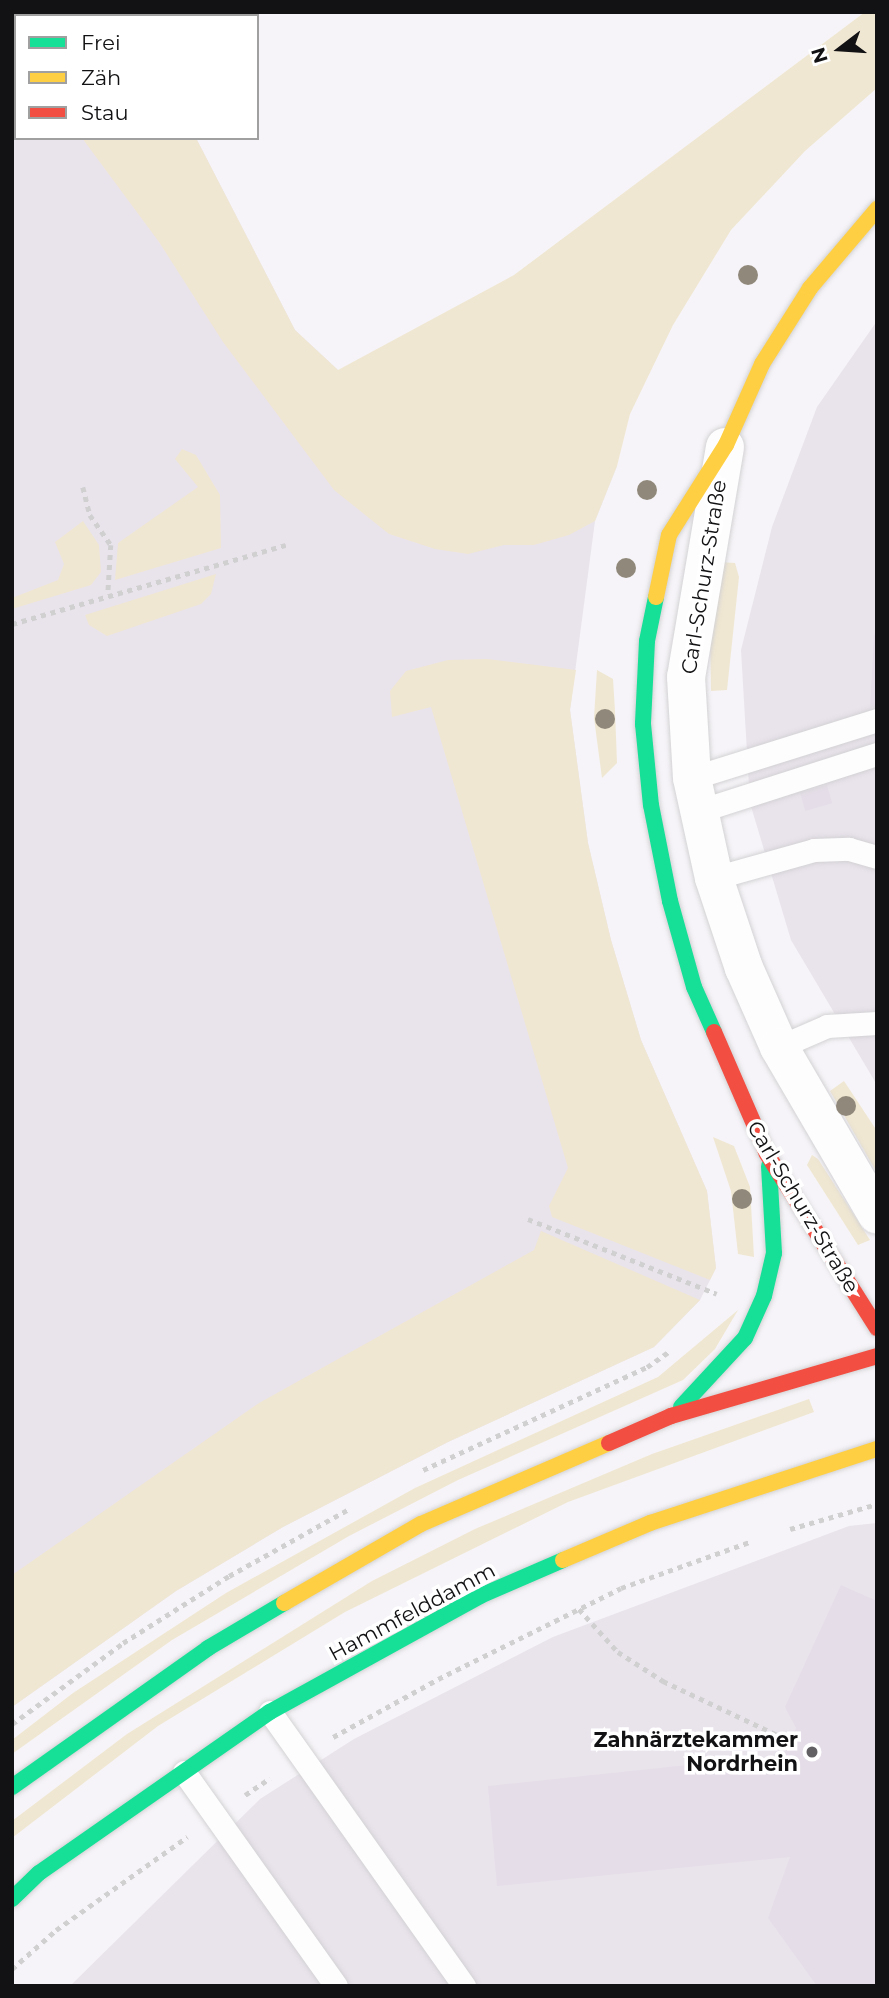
<!DOCTYPE html>
<meta charset="utf-8">
<style>
body{margin:0}
#map{position:relative;width:889px;height:1998px;overflow:hidden;background:#f6f4f8;font-family:Montserrat,sans-serif}
div>[style]{position:absolute}
.built>*{inset:0;background:#e9e3ec}
.green>*{inset:0;background:#f0e7d2}
.building>*{inset:0;background:#e5dee8;transform-origin:0 0}
.path>*{height:4.5px;margin-top:-2.25px;transform-origin:0;background:repeating-linear-gradient(90deg,#d1d0d1 0 5px,transparent 0 10px)}
.roads{filter:drop-shadow(0 0 2px #d3d2d4) drop-shadow(0 0 2px #d3d2d4)}
.lane>*{height:23px;margin:-11.5px;padding:0 11.5px;transform-origin:11.5px;border-radius:11.5px;background:#fefdfe}
.street>*{height:38px;margin:-19px;padding:0 19px;transform-origin:19px;border-radius:19px;background:#fefdfe}
.fast>*{height:16px;margin:-8px;padding:0 8px;transform-origin:8px;border-radius:8px;background:#16e098}
.slow>*{height:16px;margin:-8px;padding:0 8px;transform-origin:8px;border-radius:8px;background:#ffcf43}
.jam>*{height:16px;margin:-8px;padding:0 8px;transform-origin:8px;border-radius:8px;background:#f24e42}
.trees>*{width:20px;height:20px;margin:-10px;border-radius:50%;background:#90897b}
.dots>*{width:19px;height:19px;translate:-50% -50%;box-sizing:border-box;border:4px solid #fff;border-radius:50%}
span{translate:-50% -50%;white-space:nowrap;text-align:center;line-height:1.15;-webkit-text-stroke:7px #fff;paint-order:stroke}
.street-label{font-size:21px;color:#121113}
.poi-label{font-size:21px;color:#121113;font-weight:700}
.right{translate:-100% -50%;text-align:right}
.frame{position:absolute;inset:0;border:14px solid #121113;pointer-events:none}
.legend{position:absolute;left:14px;top:14px;width:245px;height:126px;box-sizing:border-box;background:#fff;border:2px solid #a0a0a1;margin:0;padding:9px 12px;list-style:none;font-size:21px;color:#121113}
.legend li{display:flex;align-items:center;gap:14px;height:35px}
.legend b{width:35px;border:2px solid #a0a0a1}
.north{position:absolute;left:805px;top:14px;width:70px;height:70px;-webkit-text-stroke:5px #fff;paint-order:stroke;rotate:253deg;font-size:19px;font-weight:700;line-height:28px;text-align:center;color:#121113}
.north::after{content:'';display:block;margin:auto;width:24px;height:32px;background:#121113;clip-path:polygon(50% 0,100% 100%,50% 72%,0 100%)}
</style>
<div id="map">
<div class="built">
<i style="clip-path:polygon(12px 12px,132px 16px,16px 16px,16px 138px,196px 138px,295px 330px,338px 370px,617px 466px,595px 521px,570px 710px,588px 843px,611px 940px,641px 1040px,707px 1191px,716px 1268px,700px 1300px,654px 1347px,448px 1442px,283px 1527px,176px 1591px,12px 1707px)"></i>
<i style="clip-path:polygon(877px 321px,877px 1085px,791px 940px,750px 803px,741px 650px,772px 527px,817px 407px)"></i>
<i style="clip-path:polygon(877px 1523px,877px 1986px,70px 1986px,260px 1799px,354px 1739px,553px 1637px,849px 1526px)"></i>
</div>
<div class="green">
<i style="clip-path:polygon(15px 12px,131px 12px,132px 16px,16px 19px)"></i>
<i style="clip-path:polygon(865px 12px,877px 12px,877px 88px,805px 151px,731px 230px,673px 325px,630px 414px,617px 466px,595px 521px,569px 535px,534px 545px,504px 545px,468px 554px,435px 549px,389px 534px,334px 490px,223px 342px,159px 242px,82px 138px,196px 138px,295px 330px,338px 370px,514px 275px)"></i>
<i style="clip-path:polygon(182px 449px,196px 455px,220px 495px,221px 548px,115px 580px,118px 543px,198px 487px,175px 459px)"></i>
<i style="clip-path:polygon(83px 521px,99px 545px,101px 572px,91px 585px,12px 609px,12px 598px,58px 580px,64px 564px,55px 542px)"></i>
<i style="clip-path:polygon(720px 562px,735px 563px,739px 577px,727px 690px,711px 691px,710px 630px)"></i>
<i style="clip-path:polygon(216px 574px,211px 594px,201px 604px,107px 636px,89px 625px,85px 615px)"></i>
<i style="clip-path:polygon(487px 659px,576px 670px,570px 710px,588px 843px,611px 940px,641px 1040px,707px 1191px,716px 1268px,710px 1280px,552px 1217px,549px 1206px,568px 1168px,431px 707px,392px 717px,390px 691px,406px 671px,448px 660px)"></i>
<i style="clip-path:polygon(597px 670px,613px 679px,615px 711px,617px 763px,602px 778px,594px 718px)"></i>
<i style="clip-path:polygon(844px 1081px,877px 1131px,877px 1173px,830px 1091px)"></i>
<i style="clip-path:polygon(713px 1137px,734px 1146px,750px 1187px,754px 1257px,738px 1254px,731px 1191px)"></i>
<i style="clip-path:polygon(812px 1155px,818px 1159px,870px 1240px,858px 1245px,807px 1165px)"></i>
<i style="clip-path:polygon(541px 1231px,700px 1300px,654px 1347px,448px 1442px,283px 1527px,176px 1591px,12px 1707px,12px 1575px,259px 1403px,534px 1250px)"></i>
<i style="clip-path:polygon(738px 1310px,715px 1349px,683px 1380px,458px 1480px,349px 1536px,172px 1640px,12px 1754px,12px 1740px,73px 1693px,226px 1593px,415px 1488px,658px 1377px)"></i>
<i style="clip-path:polygon(809px 1399px,814px 1412px,568px 1502px,345px 1612px,158px 1726px,12px 1838px,12px 1821px,127px 1734px,372px 1581px,475px 1529px,652px 1454px)"></i>
</div>
<div class="building">
<i style="clip-path:polygon(877px 628px,877px 706px,870px 708px,874px 636px)"></i>
<i style="left:827px;top:785px;width:19px;height:28px;rotate:74deg"></i>
<i style="clip-path:polygon(841px 1585px,877px 1601px,877px 1986px,817px 1986px,768px 1918px,790px 1857px,497px 1886px,488px 1786px,784px 1755px,796px 1728px,785px 1707px)"></i>
</div>
<div class="path">
<i style="left:83px;top:487px;width:29px;rotate:76deg"></i>
<i style="left:90px;top:515px;width:37px;rotate:55deg"></i>
<i style="left:111px;top:545px;width:49px;rotate:93.5deg"></i>
<i style="left:12px;top:624px;width:285px;rotate:-16.1deg"></i>
<i style="left:528px;top:1219px;width:203px;rotate:21.6deg"></i>
<i style="left:423px;top:1470px;width:247px;rotate:-24.7deg"></i>
<i style="left:647px;top:1367px;width:28px;rotate:-35deg"></i>
<i style="left:790px;top:1529px;width:91px;rotate:-16deg"></i>
<i style="left:579px;top:1609px;width:58px;rotate:47.8deg"></i>
<i style="left:618px;top:1652px;width:54px;rotate:32.8deg"></i>
<i style="left:663px;top:1681px;width:140px;rotate:25.3deg"></i>
<i style="left:12px;top:1724px;width:137px;rotate:-36.1deg"></i>
<i style="left:123px;top:1643px;width:125px;rotate:-32.3deg"></i>
<i style="left:229px;top:1576px;width:135px;rotate:-29.2deg"></i>
<i style="left:333px;top:1737px;width:120px;rotate:-28.9deg"></i>
<i style="left:438px;top:1679px;width:204px;rotate:-26.4deg"></i>
<i style="left:621px;top:1588px;width:139px;rotate:-19.7deg"></i>
<i style="left:245px;top:1795px;width:30px;rotate:-34deg"></i>
<i style="left:12px;top:1969px;width:59px;rotate:-41.6deg"></i>
<i style="left:56px;top:1930px;width:161px;rotate:-35.4deg"></i>
</div>
<div class="roads">
<div class="lane">
<i style="left:692px;top:778px;width:194px;rotate:-17.4deg"></i>
<i style="left:699px;top:811px;width:187px;rotate:-17.8deg"></i>
<i style="left:714px;top:878px;width:104px;rotate:-15.6deg"></i>
<i style="left:814px;top:850px;width:35px;rotate:-2deg"></i>
<i style="left:849px;top:849px;width:29px;rotate:16deg"></i>
<i style="left:779px;top:1047px;width:52px;rotate:-23.6deg"></i>
<i style="left:827px;top:1026px;width:50px;rotate:-3.4deg"></i>
<i style="left:270px;top:1712px;width:336px;rotate:54.7deg"></i>
<i style="left:184px;top:1772px;width:262px;rotate:54.6deg"></i>
</div>
<div class="street">
<i style="left:725px;top:447px;width:233px;rotate:99.6deg"></i>
<i style="left:686px;top:677px;width:101px;rotate:86.6deg"></i>
<i style="left:692px;top:778px;width:102px;rotate:77.6deg"></i>
<i style="left:714px;top:878px;width:95px;rotate:71.6deg"></i>
<i style="left:744px;top:968px;width:86px;rotate:66.1deg"></i>
<i style="left:779px;top:1047px;width:194px;rotate:59.7deg"></i>
</div>
<div class="fast">
<i style="left:656px;top:597px;width:45px;rotate:101.6deg"></i>
<i style="left:647px;top:641px;width:83px;rotate:92.8deg"></i>
<i style="left:643px;top:724px;width:81px;rotate:84.4deg"></i>
<i style="left:651px;top:805px;width:98px;rotate:78.8deg"></i>
<i style="left:670px;top:901px;width:89px;rotate:74.4deg"></i>
<i style="left:694px;top:987px;width:49px;rotate:66deg"></i>
<i style="left:681px;top:1407px;width:94px;rotate:-47.2deg"></i>
<i style="left:745px;top:1338px;width:46px;rotate:-65.7deg"></i>
<i style="left:764px;top:1296px;width:44px;rotate:-76.9deg"></i>
<i style="left:774px;top:1253px;width:87px;rotate:-93.3deg"></i>
<i style="left:12px;top:1787px;width:240px;rotate:-35.3deg"></i>
<i style="left:208px;top:1648px;width:88px;rotate:-30.6deg"></i>
<i style="left:12px;top:1899px;width:37px;rotate:-44deg"></i>
<i style="left:39px;top:1873px;width:282px;rotate:-34.9deg"></i>
<i style="left:270px;top:1712px;width:240px;rotate:-28.9deg"></i>
<i style="left:480px;top:1596px;width:90px;rotate:-23.4deg"></i>
</div>
<div class="slow">
<i style="left:656px;top:597px;width:63px;rotate:-78.2deg"></i>
<i style="left:669px;top:535px;width:107px;rotate:-57.7deg"></i>
<i style="left:726px;top:445px;width:89px;rotate:-66deg"></i>
<i style="left:762px;top:364px;width:90px;rotate:-57.7deg"></i>
<i style="left:810px;top:288px;width:104px;rotate:-49.7deg"></i>
<i style="left:563px;top:1560px;width:95px;rotate:-23deg"></i>
<i style="left:650px;top:1523px;width:239px;rotate:-18.1deg"></i>
<i style="left:284px;top:1603px;width:158px;rotate:-30deg"></i>
<i style="left:421px;top:1524px;width:205px;rotate:-23.3deg"></i>
</div>
<div class="jam">
<i style="left:714px;top:1032px;width:133px;rotate:66.5deg"></i>
<i style="left:767px;top:1154px;width:206px;rotate:57.7deg"></i>
<i style="left:609px;top:1443px;width:68px;rotate:-23.5deg"></i>
<i style="left:671px;top:1416px;width:215px;rotate:-16.2deg"></i>
</div>
</div>
<div class="trees">
<i style="left:748px;top:275px"></i>
<i style="left:647px;top:490px"></i>
<i style="left:626px;top:568px"></i>
<i style="left:605px;top:719px"></i>
<i style="left:846px;top:1106px"></i>
<i style="left:742px;top:1199px"></i>
</div>
<div class="dots">
<i style="left:812px;top:1752px;background:#626063"></i>
</div>
<div class="street-label">
<span style="left:704px;top:577px;rotate:-81deg">Carl-Schurz-Straße</span>
<span style="left:803px;top:1207px;rotate:59deg">Carl-Schurz-Straße</span>
<span style="left:412px;top:1612px;rotate:-28deg">Hammfelddamm</span>
</div>
<div class="poi-label">
<span class="right" style="left:798px;top:1752px">Zahnärztekammer<br>Nordrhein</span>
</div>
<div class="frame"></div>
<ul class="legend">
<li><b style="height:9px;background:#16e098"></b>Frei</li>
<li><b style="height:9px;background:#ffcf43"></b>Zäh</li>
<li><b style="height:9px;background:#f24e42"></b>Stau</li>
</ul>
<div class="north">N</div>
</div>
